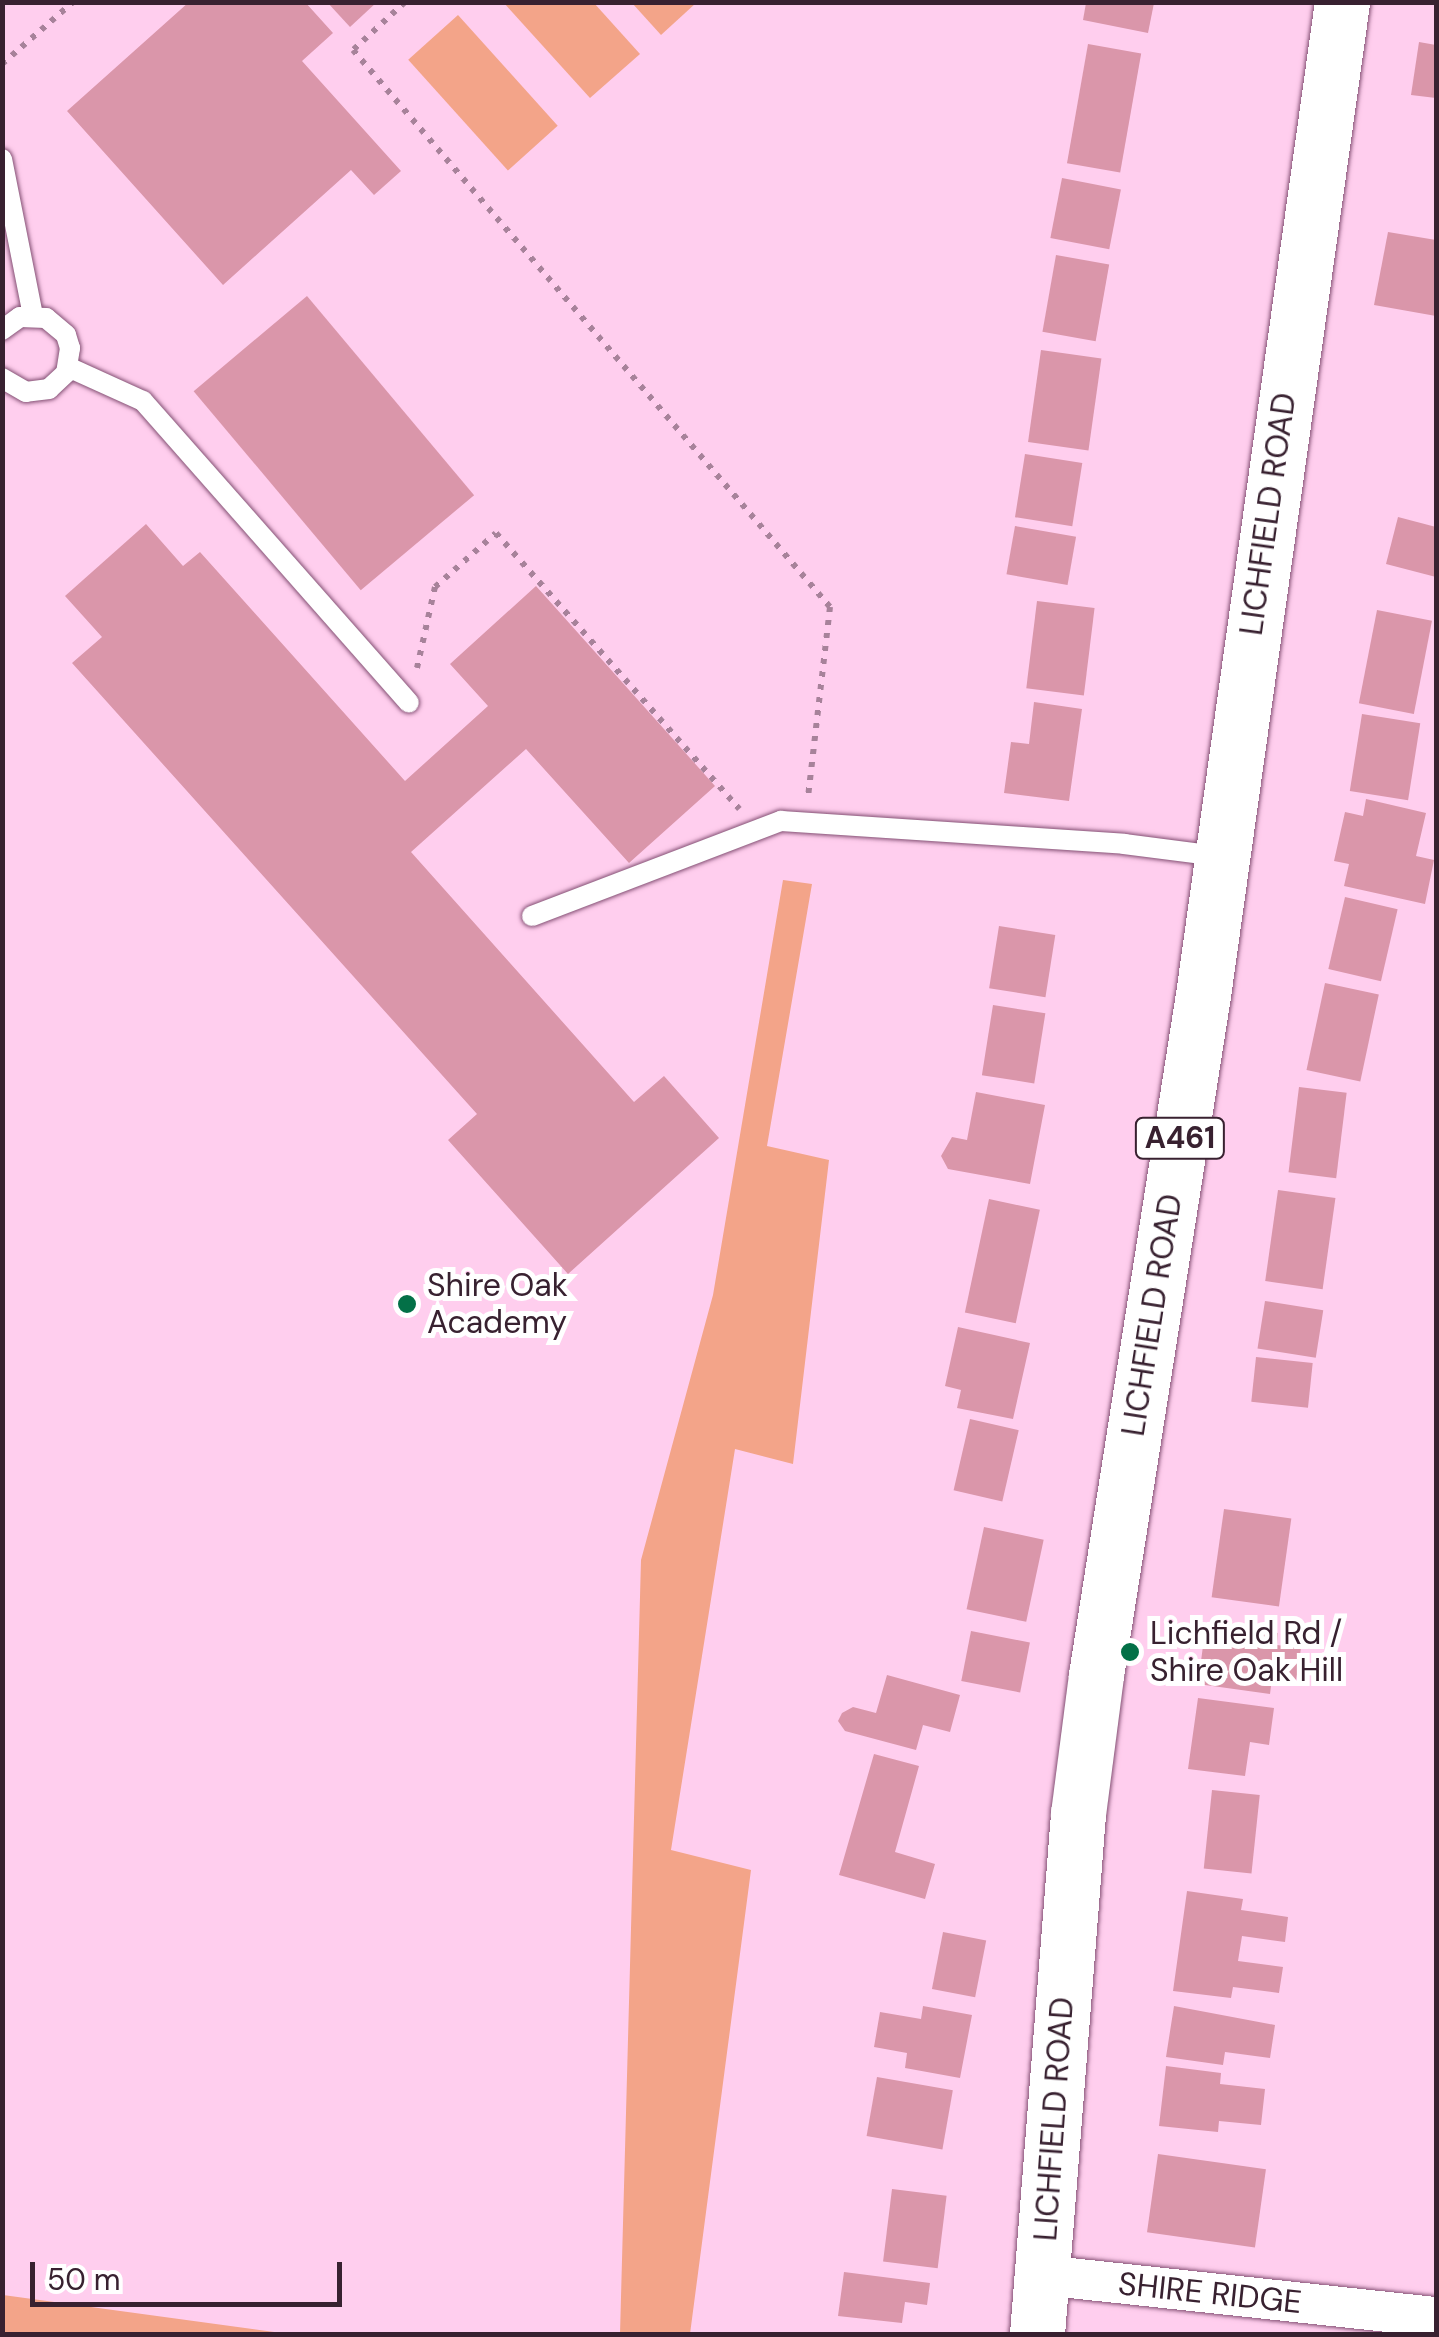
<!DOCTYPE html>
<style>
body{margin:0}
#map{position:relative;width:1439px;height:2337px;overflow:hidden;background:#ffceee;font-family:"DM Sans",sans-serif}
div>[style]{position:absolute}
.green>*{inset:0;background:#f3a489;transform-origin:0 0}
.building>*{inset:0;background:#da96aa;transform-origin:0 0}
.path>*{height:6px;margin-top:-3px;transform-origin:0;background:repeating-linear-gradient(90deg,#a7829a 0 5px,transparent 0 13px)}
.roads{filter:drop-shadow(0 0 2px #845074) drop-shadow(0 0 2px #845074)}
.service>*{height:20px;margin:-10px;padding:0 10px;transform-origin:10px;border-radius:10px;background:#fff}
.minor>*{height:40px;margin:-20px;padding:0 20px;transform-origin:20px;border-radius:20px;background:#fff}
.trunk>*{height:55px;margin:-27.5px;padding:0 27.5px;transform-origin:27.5px;border-radius:27.5px;background:#fff}
.dots>*{width:28px;height:28px;translate:-50% -50%;box-sizing:border-box;border:5px solid #fff;border-radius:50%}
span{translate:-50% -50%;white-space:nowrap;text-align:center;line-height:1.15;-webkit-text-stroke:10px #fff;paint-order:stroke}
.shield-label span{padding:2px 8px;background:#fff;border:2px solid;border-radius:8px;-webkit-text-stroke-width:0}
.shield-label{font-size:30px;color:#382130;font-weight:700}
.street-label{font-size:32px;color:#382130}
.poi-label{font-size:32px;color:#382130}
.left{translate:0 -50%;text-align:left}
.frame{position:absolute;inset:0;border:5px solid #382130;pointer-events:none}
.scale{position:absolute;left:30px;top:2262px;width:312px;height:45px;box-sizing:border-box;border:5px solid #382130;border-top:0;padding-left:12px;font-size:30px;line-height:35px;white-space:nowrap;color:#382130;-webkit-text-stroke:8px #fff;paint-order:stroke}
</style>
<div id="map">
<div class="green">
<i style="clip-path:polygon(504px 3px,594px 3px,640px 54px,590px 98px)"></i>
<i style="clip-path:polygon(632px 3px,696px 3px,661px 35px)"></i>
<i style="left:458px;top:15px;width:149px;height:67px;rotate:48deg"></i>
<i style="clip-path:polygon(783px 880px,812px 884px,767px 1146px,829px 1160px,793px 1464px,735px 1449px,671px 1850px,751px 1870px,690px 2334px,620px 2334px,641px 1560px,713px 1295px)"></i>
<i style="clip-path:polygon(3px 2295px,289px 2334px,3px 2334px)"></i>
</div>
<div class="building">
<i style="clip-path:polygon(189px 2px,305px 2px,333px 33px,302px 61px,401px 171px,374px 195px,351px 170px,223px 285px,67px 111px)"></i>
<i style="clip-path:polygon(327px 2px,377px 2px,350px 27px)"></i>
<i style="clip-path:polygon(1086px 3px,1154px 3px,1148px 33px,1083px 20px)"></i>
<i style="clip-path:polygon(1419px 42px,1436px 45px,1436px 98px,1411px 95px)"></i>
<i style="left:1088px;top:44px;width:54px;height:121px;rotate:10deg"></i>
<i style="left:1062px;top:178px;width:60px;height:61px;rotate:11deg"></i>
<i style="clip-path:polygon(1388px 232px,1436px 240px,1436px 316px,1374px 305px)"></i>
<i style="left:1056px;top:255px;width:54px;height:78px;rotate:10deg"></i>
<i style="left:307px;top:296px;width:260px;height:148px;rotate:50deg"></i>
<i style="left:1041px;top:350px;width:61px;height:93px;rotate:8deg"></i>
<i style="left:1025px;top:454px;width:58px;height:64px;rotate:9deg"></i>
<i style="clip-path:polygon(1398px 517px,1436px 527px,1436px 577px,1386px 564px)"></i>
<i style="clip-path:polygon(146px 524px,183px 566px,200px 552px,405px 781px,488px 706px,450px 664px,536px 586px,715px 786px,629px 863px,526px 749px,411px 852px,634px 1102px,664px 1076px,719px 1138px,568px 1274px,448px 1140px,477px 1114px,72px 663px,102px 637px,65px 596px)"></i>
<i style="left:1015px;top:526px;width:62px;height:49px;rotate:10deg"></i>
<i style="left:1037px;top:601px;width:58px;height:88px;rotate:7deg"></i>
<i style="left:1377px;top:610px;width:56px;height:95px;rotate:11deg"></i>
<i style="clip-path:polygon(1034px 702px,1082px 709px,1069px 801px,1004px 793px,1011px 742px,1029px 744px)"></i>
<i style="left:1362px;top:714px;width:59px;height:78px;rotate:9deg"></i>
<i style="clip-path:polygon(1366px 799px,1426px 813px,1416px 856px,1434px 860px,1425px 904px,1344px 886px,1349px 864px,1334px 861px,1345px 812px,1363px 816px)"></i>
<i style="left:1345px;top:897px;width:54px;height:74px;rotate:13deg"></i>
<i style="left:999px;top:926px;width:57px;height:63px;rotate:9deg"></i>
<i style="left:1325px;top:983px;width:55px;height:89px;rotate:12deg"></i>
<i style="left:993px;top:1005px;width:53px;height:71px;rotate:9deg"></i>
<i style="left:1299px;top:1087px;width:48px;height:86px;rotate:7deg"></i>
<i style="clip-path:polygon(976px 1092px,1045px 1105px,1030px 1184px,948px 1169px,941px 1156px,952px 1137px,967px 1140px)"></i>
<i style="left:1278px;top:1190px;width:58px;height:92px;rotate:8deg"></i>
<i style="left:989px;top:1199px;width:52px;height:116px;rotate:12deg"></i>
<i style="left:1265px;top:1301px;width:59px;height:48px;rotate:9deg"></i>
<i style="clip-path:polygon(958px 1327px,1030px 1343px,1013px 1419px,957px 1408px,961px 1390px,945px 1386px)"></i>
<i style="left:1256px;top:1357px;width:57px;height:45px;rotate:6deg"></i>
<i style="left:970px;top:1419px;width:50px;height:73px;rotate:13deg"></i>
<i style="left:1224px;top:1509px;width:68px;height:89px;rotate:8deg"></i>
<i style="left:984px;top:1527px;width:61px;height:84px;rotate:12deg"></i>
<i style="clip-path:polygon(1206px 1623px,1278px 1633px,1277px 1645px,1301px 1648px,1296px 1681px,1272px 1678px,1270px 1694px,1198px 1684px)"></i>
<i style="left:971px;top:1631px;width:60px;height:51px;rotate:11deg"></i>
<i style="clip-path:polygon(887px 1675px,960px 1695px,950px 1732px,923px 1725px,916px 1750px,845px 1731px,838px 1721px,842px 1713px,853px 1707px,876px 1713px)"></i>
<i style="clip-path:polygon(1198px 1698px,1274px 1708px,1269px 1745px,1250px 1742px,1245px 1776px,1188px 1769px)"></i>
<i style="clip-path:polygon(874px 1754px,919px 1766px,895px 1852px,935px 1864px,925px 1899px,839px 1875px)"></i>
<i style="left:1212px;top:1790px;width:48px;height:79px;rotate:6deg"></i>
<i style="clip-path:polygon(1187px 1891px,1243px 1899px,1241px 1910px,1288px 1917px,1285px 1942px,1242px 1936px,1238px 1961px,1283px 1967px,1279px 1993px,1233px 1987px,1231px 1998px,1173px 1991px)"></i>
<i style="left:943px;top:1932px;width:44px;height:58px;rotate:11deg"></i>
<i style="clip-path:polygon(923px 2006px,972px 2015px,960px 2078px,905px 2068px,907px 2053px,874px 2047px,880px 2012px,921px 2019px)"></i>
<i style="clip-path:polygon(1174px 2006px,1275px 2025px,1270px 2058px,1225px 2052px,1223px 2065px,1166px 2057px)"></i>
<i style="clip-path:polygon(1166px 2066px,1221px 2073px,1220px 2084px,1265px 2089px,1261px 2125px,1219px 2121px,1218px 2132px,1159px 2126px)"></i>
<i style="left:877px;top:2077px;width:77px;height:60px;rotate:10deg"></i>
<i style="left:1158px;top:2154px;width:109px;height:79px;rotate:8deg"></i>
<i style="left:892px;top:2189px;width:55px;height:73px;rotate:7deg"></i>
<i style="clip-path:polygon(844px 2272px,930px 2283px,927px 2305px,905px 2302px,902px 2323px,838px 2316px)"></i>
</div>
<div class="path">
<i style="left:405px;top:2px;width:71px;rotate:137.3deg"></i>
<i style="left:353px;top:50px;width:733px;rotate:49.42deg"></i>
<i style="left:830px;top:607px;width:190px;rotate:96.6deg"></i>
<i style="left:2px;top:64px;width:94px;rotate:-41.1deg"></i>
<i style="left:417px;top:668px;width:83px;rotate:-77.5deg"></i>
<i style="left:435px;top:587px;width:81px;rotate:-41.5deg"></i>
<i style="left:496px;top:533px;width:368px;rotate:48.6deg"></i>
</div>
<div class="roads">
<div class="service">
<i style="left:2px;top:159px;width:159px;rotate:78.8deg"></i>
<i style="left:2px;top:330px;width:22px;rotate:-36deg"></i>
<i style="left:20px;top:317px;width:26px;rotate:2deg"></i>
<i style="left:46px;top:318px;width:26px;rotate:40deg"></i>
<i style="left:66px;top:335px;width:14px;rotate:73deg"></i>
<i style="left:70px;top:348px;width:25px;rotate:99deg"></i>
<i style="left:66px;top:373px;width:23px;rotate:137deg"></i>
<i style="left:49px;top:389px;width:23px;rotate:173deg"></i>
<i style="left:26px;top:392px;width:28px;rotate:-150deg"></i>
<i style="left:68px;top:367px;width:82px;rotate:24.4deg"></i>
<i style="left:143px;top:401px;width:402px;rotate:48.6deg"></i>
<i style="left:532px;top:916px;width:267px;rotate:-20.9deg"></i>
<i style="left:781px;top:821px;width:344px;rotate:3.8deg"></i>
<i style="left:1124px;top:844px;width:95px;rotate:7.3deg"></i>
</div>
<div class="minor">
<i style="left:1042px;top:2275px;width:396px;rotate:6.1deg"></i>
</div>
<div class="trunk">
<i style="left:1037px;top:2334px;width:522px;rotate:-85.49deg"></i>
<i style="left:1078px;top:1814px;width:140px;rotate:-82.6deg"></i>
<i style="left:1096px;top:1675px;width:688px;rotate:-81.06deg"></i>
<i style="left:1203px;top:995px;width:1003px;rotate:-82.03deg"></i>
</div>
</div>
<div class="dots">
<i style="left:407px;top:1304px;background:#037047"></i>
<i style="left:1130px;top:1652px;background:#037047"></i>
</div>
<div class="shield-label">
<span style="left:1180px;top:1138px">A461</span>
</div>
<div class="street-label">
<span style="left:1268px;top:514px;rotate:-82deg">LICHFIELD ROAD</span>
<span style="left:1152px;top:1315px;rotate:-81deg">LICHFIELD ROAD</span>
<span style="left:1054px;top:2119px;rotate:-86deg">LICHFIELD ROAD</span>
<span style="left:1210px;top:2293px;rotate:6deg">SHIRE RIDGE</span>
</div>
<div class="poi-label">
<span class="left" style="left:427px;top:1304px">Shire Oak<br>Academy</span>
<span class="left" style="left:1150px;top:1652px">Lichfield Rd /<br>Shire Oak Hill</span>
</div>
<div class="frame"></div>
<div class="scale">50 m</div>
</div>
